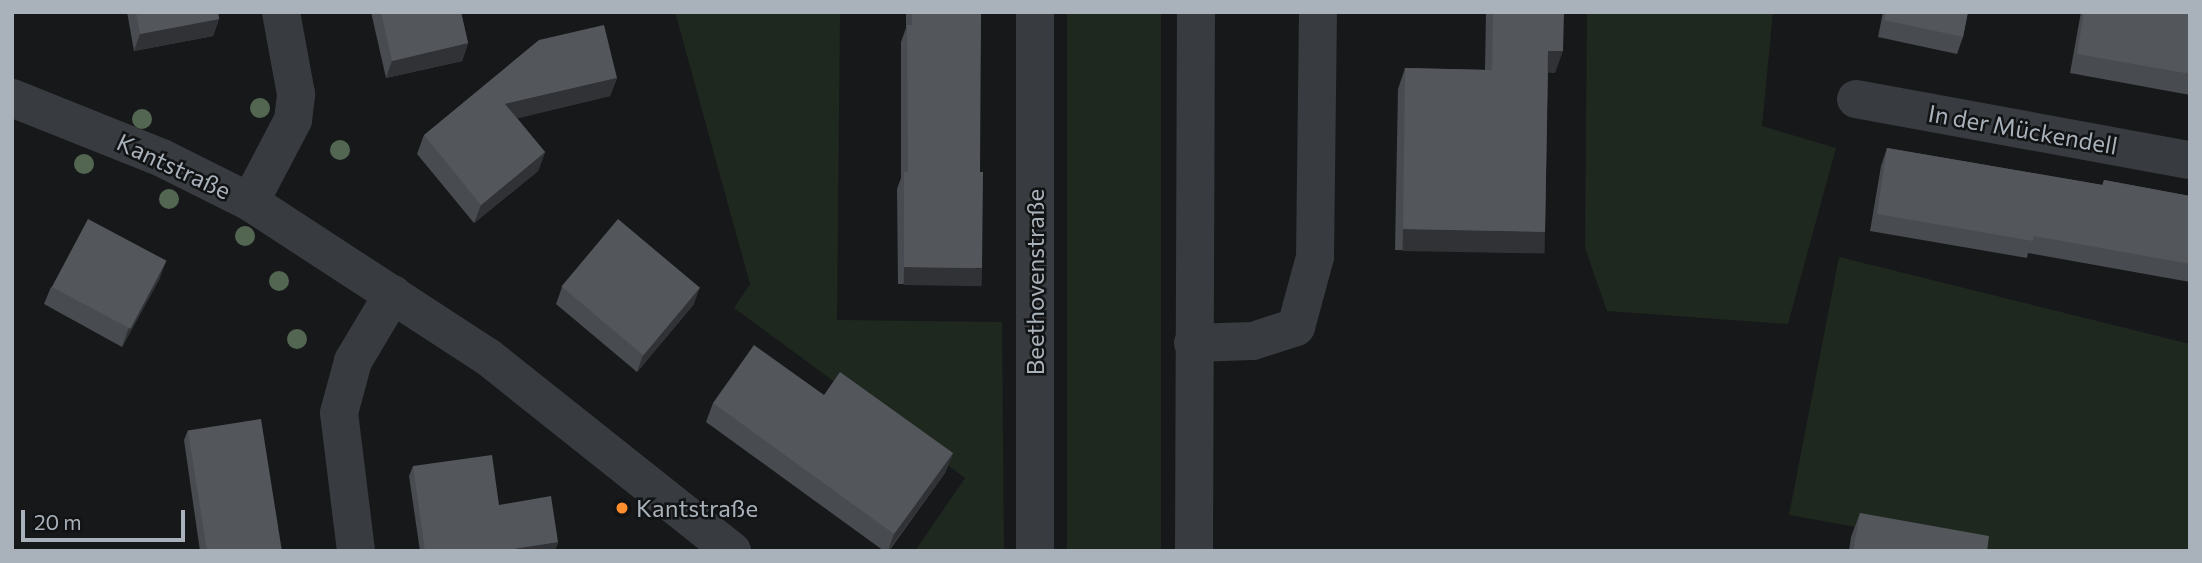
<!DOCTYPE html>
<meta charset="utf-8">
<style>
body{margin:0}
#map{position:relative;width:2202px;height:563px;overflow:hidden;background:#17181a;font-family:Commissioner,sans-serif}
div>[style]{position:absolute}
.green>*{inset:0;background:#1f281f;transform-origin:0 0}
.minor>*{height:38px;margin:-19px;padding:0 19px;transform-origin:19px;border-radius:19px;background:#383b3f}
.trees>*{width:20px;height:20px;margin:-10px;border-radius:50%;background:#536652}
.wall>*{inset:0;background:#484b4f}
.shaded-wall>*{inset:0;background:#303235;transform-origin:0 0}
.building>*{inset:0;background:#53565b;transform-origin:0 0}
.dots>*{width:19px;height:19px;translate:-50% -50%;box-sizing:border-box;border:4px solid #121315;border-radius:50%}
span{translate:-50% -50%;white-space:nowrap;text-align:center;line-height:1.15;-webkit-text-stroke:5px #121315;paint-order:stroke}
.street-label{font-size:24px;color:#a9b2ba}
.poi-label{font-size:24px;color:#a9b2ba}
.left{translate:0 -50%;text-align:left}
.frame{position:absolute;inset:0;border:14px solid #a9b2ba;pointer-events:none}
.scale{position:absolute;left:21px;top:510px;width:164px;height:32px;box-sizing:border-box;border:4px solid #a9b2ba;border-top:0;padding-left:9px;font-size:21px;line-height:24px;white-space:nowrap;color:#a9b2ba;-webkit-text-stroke:5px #121315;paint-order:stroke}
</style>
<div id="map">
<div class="green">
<i style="clip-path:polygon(675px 12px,840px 12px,837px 320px,1002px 322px,1004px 551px,915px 551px,965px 478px,734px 308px,750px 284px)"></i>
<i style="left:1067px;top:12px;width:94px;height:539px"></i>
<i style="clip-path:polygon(1587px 12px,1773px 12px,1762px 126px,1836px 148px,1788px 324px,1607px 311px,1585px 248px)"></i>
<i style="clip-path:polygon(1839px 257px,2190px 344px,2190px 551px,1989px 551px,1789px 515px)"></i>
</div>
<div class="minor">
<i style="left:12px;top:98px;width:162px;rotate:21.8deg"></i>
<i style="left:162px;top:158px;width:98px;rotate:26.6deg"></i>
<i style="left:250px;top:202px;width:284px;rotate:33.1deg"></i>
<i style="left:488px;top:357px;width:312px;rotate:38.5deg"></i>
<i style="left:1856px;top:99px;width:340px;rotate:10.4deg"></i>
<i style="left:250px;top:202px;width:93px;rotate:-62.3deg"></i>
<i style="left:293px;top:120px;width:26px;rotate:-83deg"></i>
<i style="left:296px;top:94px;width:83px;rotate:-100.4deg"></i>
<i style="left:1193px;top:343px;width:60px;rotate:-1.9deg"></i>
<i style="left:1253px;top:341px;width:45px;rotate:-18deg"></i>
<i style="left:1296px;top:327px;width:73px;rotate:-74.8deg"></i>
<i style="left:1315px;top:257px;width:245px;rotate:-89.3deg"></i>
<i style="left:356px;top:551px;width:139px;rotate:-97deg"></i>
<i style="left:339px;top:413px;width:54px;rotate:-74.9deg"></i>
<i style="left:353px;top:361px;width:78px;rotate:-59.2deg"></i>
<i style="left:1035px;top:551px;width:539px;rotate:-90deg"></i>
<i style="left:1194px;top:551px;width:539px;rotate:-89.79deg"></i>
</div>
<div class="trees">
<i style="left:260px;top:108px"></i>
<i style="left:142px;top:119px"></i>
<i style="left:340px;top:150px"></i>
<i style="left:84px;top:164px"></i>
<i style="left:169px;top:199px"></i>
<i style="left:245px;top:236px"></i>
<i style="left:279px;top:281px"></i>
<i style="left:297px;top:339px"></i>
</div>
<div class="wall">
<i style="clip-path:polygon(127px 12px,218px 12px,219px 19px,213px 36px,134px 51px)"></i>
<i style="clip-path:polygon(371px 12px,461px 12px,468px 43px,462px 61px,386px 78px)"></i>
<i style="clip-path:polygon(906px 12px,981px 12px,976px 285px,898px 284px,897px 189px,901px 178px,901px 42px,906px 28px)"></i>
<i style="clip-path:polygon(1486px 12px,1564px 12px,1555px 73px,1548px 72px,1545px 232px,1537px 253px,1395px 250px,1398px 89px,1405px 68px,1485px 70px)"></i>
<i style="clip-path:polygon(1883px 12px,1968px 12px,1963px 37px,1957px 54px,1878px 37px)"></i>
<i style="clip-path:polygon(2081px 12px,2190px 12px,2190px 95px,2070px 73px)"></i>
<i style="clip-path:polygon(617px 78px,610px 96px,517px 118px,545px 152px,538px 171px,474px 223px,417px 154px,424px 135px)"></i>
<i style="clip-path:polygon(1887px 148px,2102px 185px,2104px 180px,2190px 196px,2190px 282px,2028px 253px,2027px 258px,1870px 231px,1881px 166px)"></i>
<i style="clip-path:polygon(160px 278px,122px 347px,44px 304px,51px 287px)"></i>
<i style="clip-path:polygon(562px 287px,694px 304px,637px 372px,556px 304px)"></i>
<i style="clip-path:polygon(824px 395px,953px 453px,945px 473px,889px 551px,884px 551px,706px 422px,713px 403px)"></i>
<i style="clip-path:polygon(188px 430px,281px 551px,200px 551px,184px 440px)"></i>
<i style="clip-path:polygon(413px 466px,499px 505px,558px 542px,555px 551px,420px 551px,409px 476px)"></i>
<i style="clip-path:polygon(1860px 513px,1987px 551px,1849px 551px,1851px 537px)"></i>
</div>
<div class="shaded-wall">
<i style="clip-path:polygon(219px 19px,213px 36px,134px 51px,140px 34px)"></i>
<i style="clip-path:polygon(468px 43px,462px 61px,386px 78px,392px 61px)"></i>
<i style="clip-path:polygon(1548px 51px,1563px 51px,1555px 73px,1540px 72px)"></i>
<i style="clip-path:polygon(617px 78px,610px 96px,499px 123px,505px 104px)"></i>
<i style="clip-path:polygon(545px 152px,538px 171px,474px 223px,481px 205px)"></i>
<i style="left:1403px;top:229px;width:142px;height:22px;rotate:1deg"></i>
<i style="clip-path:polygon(166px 261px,160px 278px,122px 347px,128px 330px)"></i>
<i style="left:904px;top:267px;width:78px;height:18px;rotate:1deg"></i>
<i style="clip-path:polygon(700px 287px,694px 304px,637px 372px,643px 355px)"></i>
<i style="clip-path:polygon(953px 453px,945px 473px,888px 551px,894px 534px)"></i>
<i style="clip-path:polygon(558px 542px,555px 551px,499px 551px)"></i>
</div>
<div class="building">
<i style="clip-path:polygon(136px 12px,218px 12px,219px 19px,140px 34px)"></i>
<i style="clip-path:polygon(381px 12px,461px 12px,468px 43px,392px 61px)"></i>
<i style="clip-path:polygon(912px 12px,981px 12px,980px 172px,983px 172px,982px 268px,904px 267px,904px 172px,908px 172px,907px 25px,912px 25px)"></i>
<i style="clip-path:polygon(1493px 12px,1564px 12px,1563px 51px,1548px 51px,1545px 232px,1403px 229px,1405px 68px,1492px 70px)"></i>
<i style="clip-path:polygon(1886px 12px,1968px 12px,1963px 37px,1884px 20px)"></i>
<i style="clip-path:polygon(2084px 12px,2190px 12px,2190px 74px,2077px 54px)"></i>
<i style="clip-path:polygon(604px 25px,617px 78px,505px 104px,545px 152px,481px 205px,424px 135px,539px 40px)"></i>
<i style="clip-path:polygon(1887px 148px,2103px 185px,2104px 180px,2190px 196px,2190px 264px,2034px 236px,2033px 241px,1877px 214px)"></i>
<i style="left:88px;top:219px;width:89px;height:77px;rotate:28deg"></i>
<i style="left:618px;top:219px;width:107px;height:88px;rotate:40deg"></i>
<i style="clip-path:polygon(754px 345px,824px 395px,840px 372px,953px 453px,894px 534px,713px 403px)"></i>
<i style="left:261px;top:419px;width:134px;height:74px;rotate:81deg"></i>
<i style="clip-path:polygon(492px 455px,499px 505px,551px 496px,558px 542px,499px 551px,425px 551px,413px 466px)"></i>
<i style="clip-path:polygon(1860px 513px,1989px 536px,1987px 551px,1853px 551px)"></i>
</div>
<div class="dots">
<i style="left:622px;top:508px;background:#fd8d2d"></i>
</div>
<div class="street-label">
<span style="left:2023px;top:129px;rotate:10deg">In der Mückendell</span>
<span style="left:174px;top:166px;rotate:25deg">Kantstraße</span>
<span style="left:1035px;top:282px;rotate:-90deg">Beethovenstraße</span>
</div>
<div class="poi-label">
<span class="left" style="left:636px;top:508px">Kantstraße</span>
</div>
<div class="frame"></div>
<div class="scale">20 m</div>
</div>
